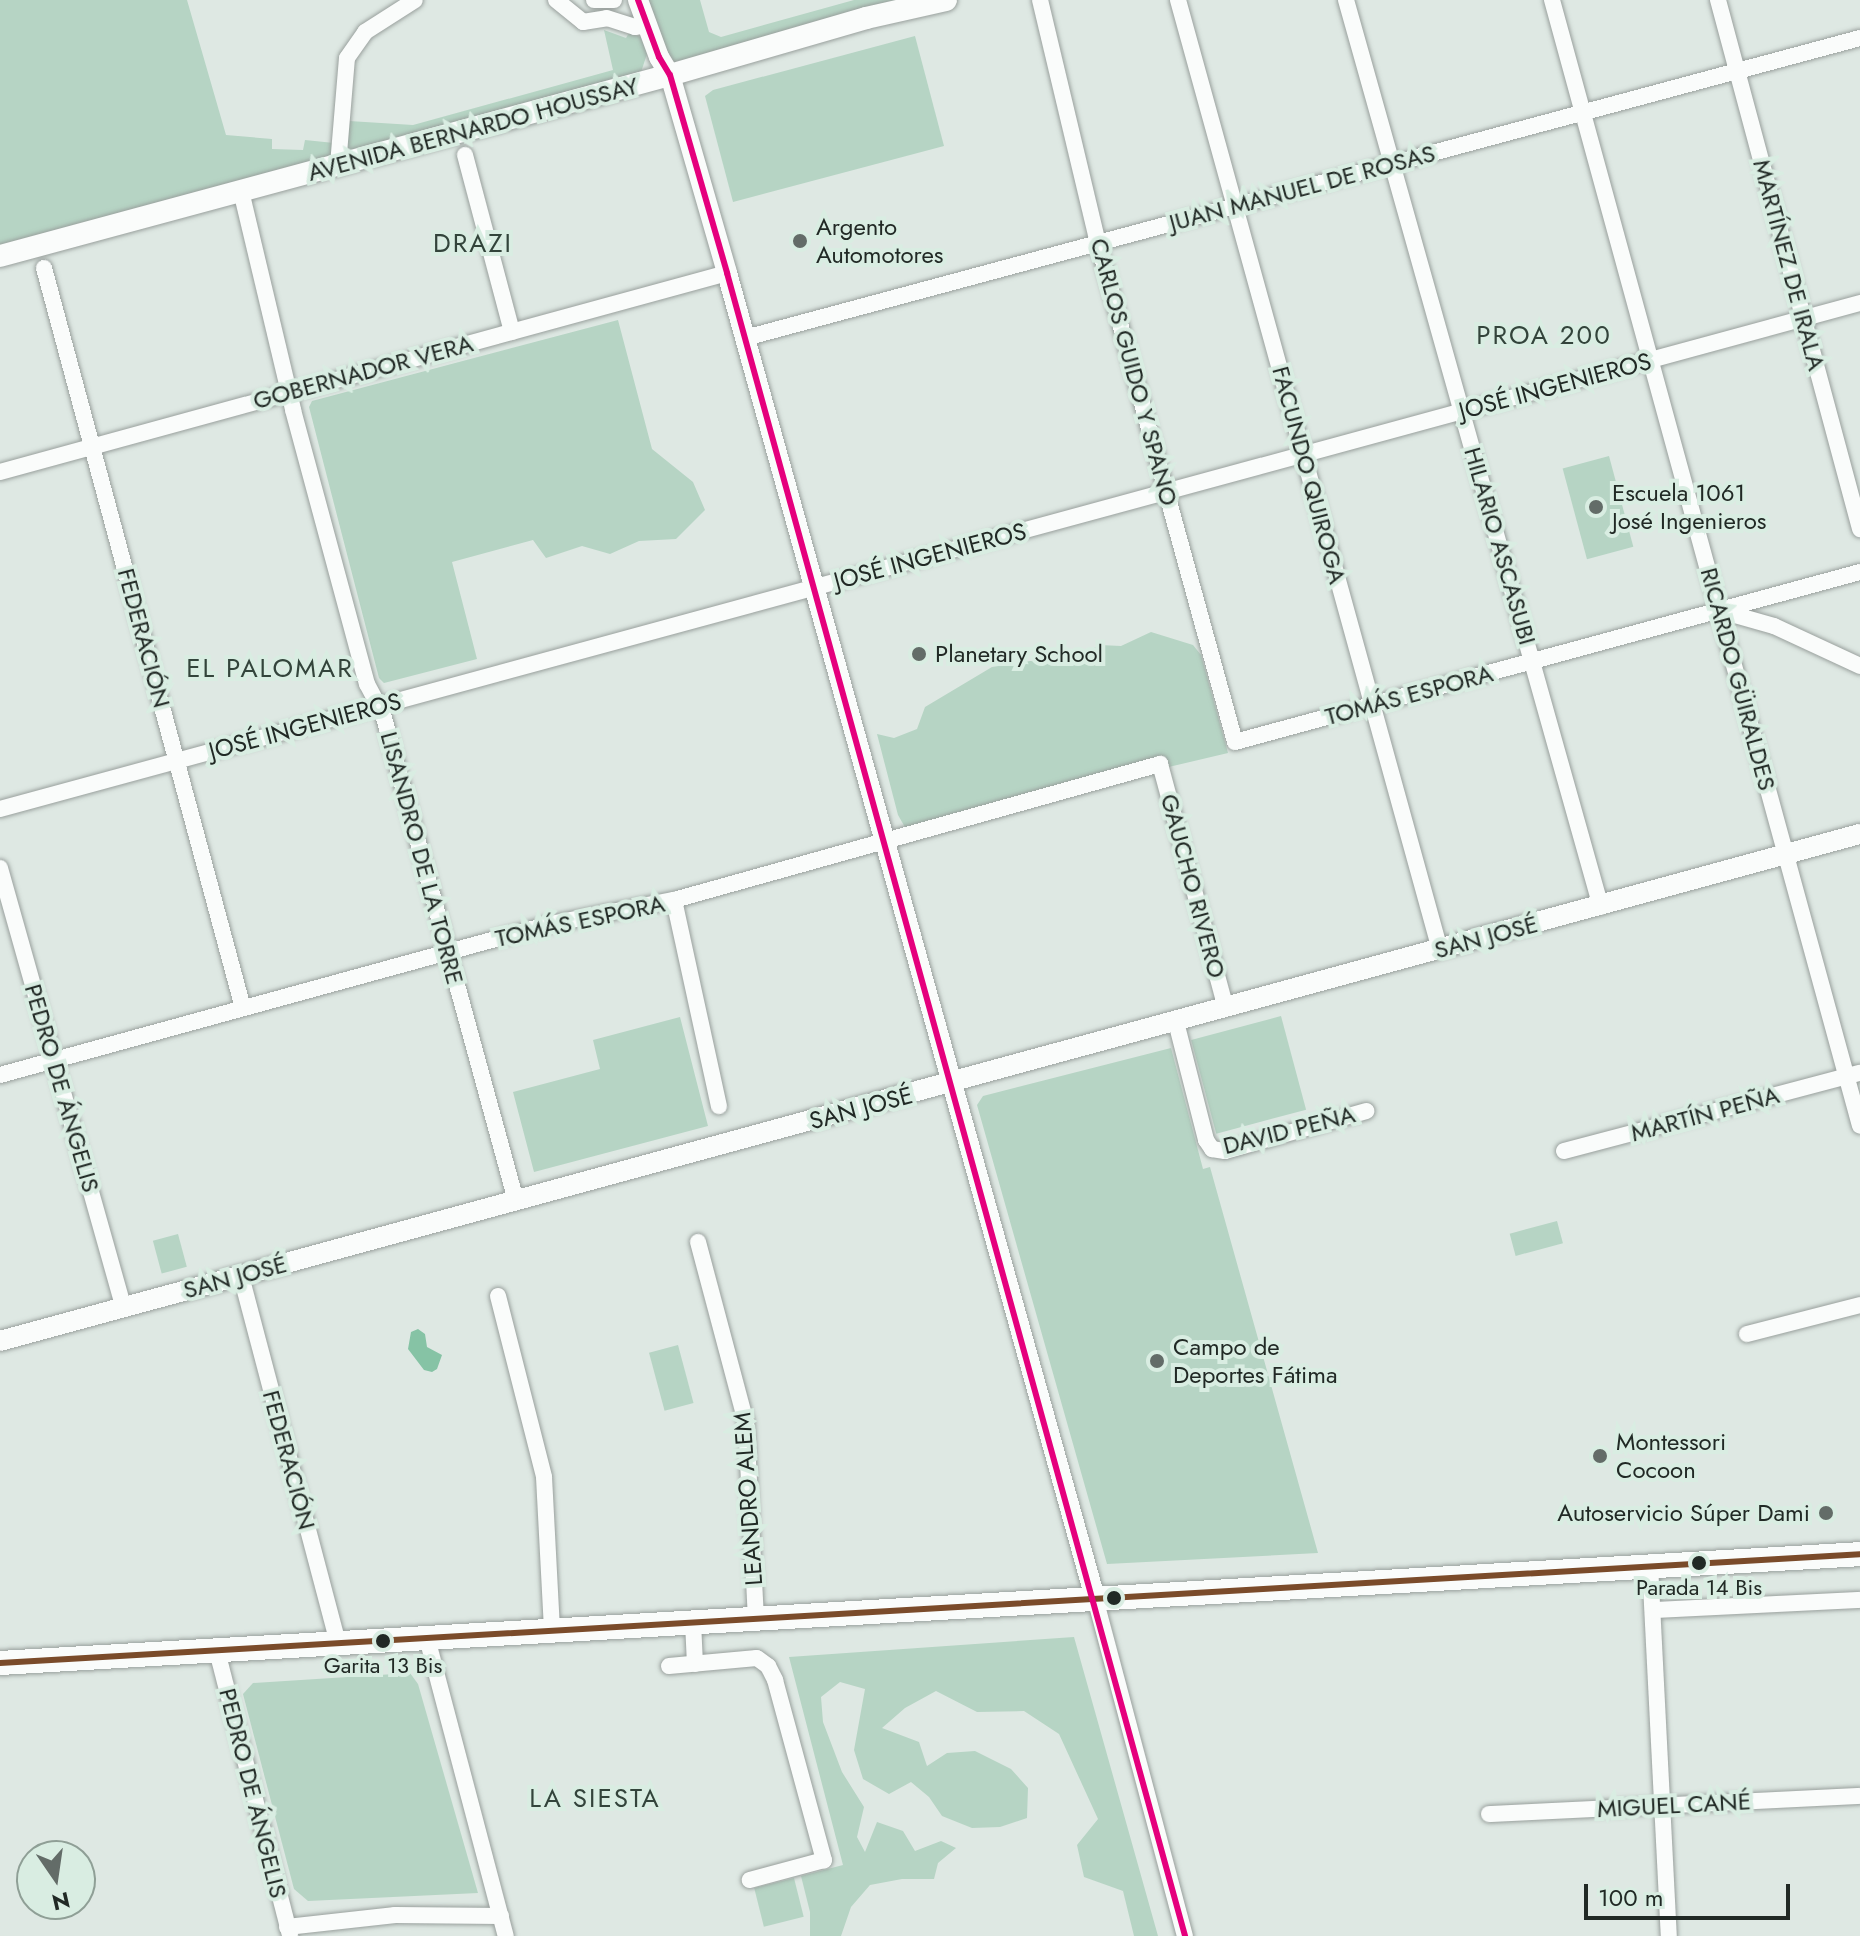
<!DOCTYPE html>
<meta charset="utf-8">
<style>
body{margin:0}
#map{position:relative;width:1860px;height:1936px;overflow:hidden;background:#dee8e3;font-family:Jost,sans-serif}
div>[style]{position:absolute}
.green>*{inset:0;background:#b6d4c4;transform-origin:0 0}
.water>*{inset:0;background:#86c3a5}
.roads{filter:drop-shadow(0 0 2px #99a09d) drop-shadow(0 0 2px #99a09d)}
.minor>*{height:16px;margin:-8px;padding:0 8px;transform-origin:8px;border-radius:8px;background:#fafcfb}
.tertiary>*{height:20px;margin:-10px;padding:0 10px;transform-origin:10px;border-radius:10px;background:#fafcfb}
.secondary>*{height:22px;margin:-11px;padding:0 11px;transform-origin:11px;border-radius:11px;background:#fafcfb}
.primary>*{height:24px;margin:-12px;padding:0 12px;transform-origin:12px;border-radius:12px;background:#fafcfb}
.bus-1>*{height:6px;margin:-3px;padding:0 3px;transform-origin:3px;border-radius:3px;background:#7a4b2a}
.bus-2>*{height:6px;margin:-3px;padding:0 3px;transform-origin:3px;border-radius:3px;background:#e5007d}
.dots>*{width:22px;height:22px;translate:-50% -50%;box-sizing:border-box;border:4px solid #d9ede2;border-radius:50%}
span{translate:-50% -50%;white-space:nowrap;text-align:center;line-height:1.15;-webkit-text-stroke:8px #d9ede2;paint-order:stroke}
.bus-label{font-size:22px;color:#212925}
.street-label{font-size:24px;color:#212925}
.poi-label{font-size:24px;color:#212925}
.left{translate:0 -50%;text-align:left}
.right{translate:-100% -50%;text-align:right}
.neighbourhood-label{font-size:26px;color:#33443b;letter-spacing:2px}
.north{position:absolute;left:16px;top:1840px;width:80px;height:80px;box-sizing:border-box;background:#d9ede2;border:2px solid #8f9f96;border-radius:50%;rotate:167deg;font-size:22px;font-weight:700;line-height:32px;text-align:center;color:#212925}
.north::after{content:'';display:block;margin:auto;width:28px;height:36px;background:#636c68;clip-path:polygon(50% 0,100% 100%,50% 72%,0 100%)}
.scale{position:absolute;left:1584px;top:1884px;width:206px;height:36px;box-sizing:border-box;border:4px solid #212925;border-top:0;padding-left:10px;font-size:24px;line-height:28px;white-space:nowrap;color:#212925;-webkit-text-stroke:6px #d9ede2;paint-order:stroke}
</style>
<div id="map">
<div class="green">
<i style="clip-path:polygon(0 0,187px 0,226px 135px,272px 139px,272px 149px,303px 150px,305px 140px,334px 143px,332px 160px,0 256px)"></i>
<i style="clip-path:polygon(638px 0,700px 0,709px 32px,721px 37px,854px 0,946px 0,670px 75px)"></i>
<i style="clip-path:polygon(604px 30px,626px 38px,629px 33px,641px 37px,647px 54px,640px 75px,347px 155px,349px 121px,413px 125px,613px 70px)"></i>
<i style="clip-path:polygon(915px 36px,944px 146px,733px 202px,705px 96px,713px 90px)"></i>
<i style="clip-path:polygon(618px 320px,652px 449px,693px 482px,705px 510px,676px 539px,639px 541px,610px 554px,582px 546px,546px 558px,533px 540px,452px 562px,477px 659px,384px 683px,379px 678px,309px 407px,312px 401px)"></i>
<i style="left:1609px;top:456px;width:94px;height:48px;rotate:75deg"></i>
<i style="clip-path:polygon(1151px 632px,1193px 645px,1201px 655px,1228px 753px,906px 829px,898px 815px,877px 734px,894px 738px,917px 729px,925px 707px,992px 667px,1030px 661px,1065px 663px,1100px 645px,1121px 646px)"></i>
<i style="left:1281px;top:1016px;width:97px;height:93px;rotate:75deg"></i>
<i style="clip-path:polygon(680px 1017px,708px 1126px,534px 1172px,513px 1092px,600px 1069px,593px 1040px)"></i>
<i style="clip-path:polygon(1171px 1048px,1203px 1169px,1210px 1167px,1318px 1553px,1107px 1564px,977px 1105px,983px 1096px)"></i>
<i style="left:1557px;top:1221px;width:23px;height:49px;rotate:75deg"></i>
<i style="left:178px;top:1234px;width:34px;height:26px;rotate:75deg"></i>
<i style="left:678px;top:1345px;width:60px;height:30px;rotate:75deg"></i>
<i style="clip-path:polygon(1074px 1637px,1158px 1936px,1134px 1936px,1123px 1891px,1084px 1877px,1077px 1845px,1098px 1819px,1059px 1734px,1024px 1711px,977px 1712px,936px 1691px,905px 1708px,882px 1728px,919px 1742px,927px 1766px,947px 1753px,975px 1751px,1011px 1769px,1028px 1788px,1027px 1818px,1000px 1827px,972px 1828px,942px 1816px,929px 1797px,911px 1782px,889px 1794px,863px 1779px,854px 1750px,865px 1689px,840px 1682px,821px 1697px,823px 1722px,842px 1772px,864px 1807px,857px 1837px,865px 1852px,877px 1822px,903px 1831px,915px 1851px,941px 1841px,956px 1848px,938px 1863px,934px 1879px,902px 1879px,870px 1885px,851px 1907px,841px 1936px,810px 1936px,810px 1912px,801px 1876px,843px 1865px,789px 1657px)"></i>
<i style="clip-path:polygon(410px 1673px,418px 1684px,478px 1893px,308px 1901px,294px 1889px,243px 1694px,253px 1683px)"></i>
<i style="left:794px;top:1878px;width:40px;height:41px;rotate:76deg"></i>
</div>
<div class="water">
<i style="clip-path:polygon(418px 1329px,425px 1334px,427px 1347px,442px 1355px,437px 1369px,432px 1372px,424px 1370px,408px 1349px,411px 1332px)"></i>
</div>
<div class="roads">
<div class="minor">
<i style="left:556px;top:0;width:35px;rotate:39deg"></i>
<i style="left:583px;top:22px;width:24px;rotate:-9deg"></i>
<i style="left:607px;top:18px;width:29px;rotate:18deg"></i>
<i style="left:635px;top:27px;width:12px;rotate:-9deg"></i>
<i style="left:594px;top:0;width:20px"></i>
<i style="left:1040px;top:0;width:250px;rotate:76.6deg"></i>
<i style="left:1098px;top:243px;width:517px;rotate:74.65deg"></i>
<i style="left:1235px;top:742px;width:648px;rotate:-15.22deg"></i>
<i style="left:1178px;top:0;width:985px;rotate:74.58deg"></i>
<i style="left:1346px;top:0;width:942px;rotate:74.3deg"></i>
<i style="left:1552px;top:0;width:1167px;rotate:74.7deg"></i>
<i style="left:1718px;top:0;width:548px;rotate:74.97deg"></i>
<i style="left:465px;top:155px;width:183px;rotate:75.1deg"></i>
<i style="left:338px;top:165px;width:107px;rotate:-85.2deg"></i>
<i style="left:347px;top:58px;width:32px;rotate:-55deg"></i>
<i style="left:365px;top:32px;width:59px;rotate:-32.6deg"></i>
<i style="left:241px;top:191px;width:225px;rotate:76.6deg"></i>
<i style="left:293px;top:410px;width:284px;rotate:74.9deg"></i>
<i style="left:367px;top:684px;width:34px;rotate:62deg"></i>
<i style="left:383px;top:714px;width:505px;rotate:74.72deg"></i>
<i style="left:44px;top:268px;width:766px;rotate:74.95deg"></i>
<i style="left:745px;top:338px;width:1155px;rotate:-15.06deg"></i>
<i style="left:0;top:472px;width:754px;rotate:-15.31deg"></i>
<i style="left:1721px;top:611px;width:55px;rotate:15.8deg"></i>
<i style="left:1774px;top:626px;width:95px;rotate:24.9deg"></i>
<i style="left:0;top:809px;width:1928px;rotate:-15.22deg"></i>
<i style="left:0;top:868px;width:457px;rotate:74.3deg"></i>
<i style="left:674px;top:900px;width:211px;rotate:77.7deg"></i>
<i style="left:1176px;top:1022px;width:122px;rotate:75.7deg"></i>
<i style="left:1206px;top:1140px;width:11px;rotate:56deg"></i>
<i style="left:1212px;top:1149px;width:13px;rotate:9deg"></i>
<i style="left:1225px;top:1151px;width:147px;rotate:-15.8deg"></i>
<i style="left:0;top:1075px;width:570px;rotate:-15.35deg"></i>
<i style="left:550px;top:924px;width:126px;rotate:-11deg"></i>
<i style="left:674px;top:900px;width:505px;rotate:-15.63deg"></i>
<i style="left:1160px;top:764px;width:253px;rotate:74.9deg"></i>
<i style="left:1564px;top:1151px;width:306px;rotate:-14.8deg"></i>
<i style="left:698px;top:1242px;width:186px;rotate:75.1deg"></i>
<i style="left:746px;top:1422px;width:197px;rotate:87.1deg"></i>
<i style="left:241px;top:1276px;width:380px;rotate:75.2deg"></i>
<i style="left:498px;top:1296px;width:187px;rotate:75.7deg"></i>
<i style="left:544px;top:1477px;width:154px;rotate:87deg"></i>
<i style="left:1747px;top:1334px;width:117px;rotate:-14.4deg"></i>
<i style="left:1650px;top:1565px;width:371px;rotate:87.1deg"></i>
<i style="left:1095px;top:1598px;width:350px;rotate:75.1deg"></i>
<i style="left:1653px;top:1610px;width:207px;rotate:-2.8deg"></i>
<i style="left:693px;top:1622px;width:42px;rotate:87.3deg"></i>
<i style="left:427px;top:1638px;width:308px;rotate:75.2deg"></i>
<i style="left:217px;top:1651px;width:294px;rotate:75.6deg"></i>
<i style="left:669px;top:1666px;width:88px;rotate:-5.2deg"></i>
<i style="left:757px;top:1658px;width:14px;rotate:36deg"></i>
<i style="left:768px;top:1666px;width:16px;rotate:63deg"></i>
<i style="left:775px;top:1680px;width:187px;rotate:74.8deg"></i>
<i style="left:824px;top:1860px;width:77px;rotate:164.9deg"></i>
<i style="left:1489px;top:1814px;width:371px;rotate:-2.8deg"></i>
<i style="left:287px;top:1927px;width:109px;rotate:-6.3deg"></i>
<i style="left:395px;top:1915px;width:106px;rotate:0.5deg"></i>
</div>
<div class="tertiary">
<i style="left:638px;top:0;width:61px;rotate:69.8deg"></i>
<i style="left:659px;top:57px;width:21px;rotate:59deg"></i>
<i style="left:670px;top:75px;width:206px;rotate:73.9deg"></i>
<i style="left:727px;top:273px;width:1375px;rotate:74.48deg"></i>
<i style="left:0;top:1341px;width:1928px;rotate:-15.25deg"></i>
</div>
<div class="secondary">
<i style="left:0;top:256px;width:694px;rotate:-15.12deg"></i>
<i style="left:670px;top:75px;width:204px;rotate:-16.2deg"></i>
<i style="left:866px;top:18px;width:82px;rotate:-12.7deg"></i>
</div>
<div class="primary">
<i style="left:0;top:1663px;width:1863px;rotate:-3.35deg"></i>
</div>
</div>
<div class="bus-1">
<i style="left:0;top:1663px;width:1863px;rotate:-3.35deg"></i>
</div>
<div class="bus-2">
<i style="left:638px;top:0;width:61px;rotate:69.8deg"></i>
<i style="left:659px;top:57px;width:21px;rotate:59deg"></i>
<i style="left:670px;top:75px;width:206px;rotate:73.9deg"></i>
<i style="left:727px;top:273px;width:1725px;rotate:74.6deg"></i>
</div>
<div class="dots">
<i style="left:800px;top:241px;background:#636c68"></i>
<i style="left:1596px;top:507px;background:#636c68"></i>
<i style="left:919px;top:654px;background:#636c68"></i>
<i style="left:1157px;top:1361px;background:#636c68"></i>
<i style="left:1600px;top:1456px;background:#636c68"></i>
<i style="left:1826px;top:1513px;background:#636c68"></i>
<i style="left:1699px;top:1563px;background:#212925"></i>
<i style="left:1114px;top:1598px;background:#212925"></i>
<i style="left:383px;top:1641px;background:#212925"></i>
</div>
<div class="bus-label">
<span style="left:1699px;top:1588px">Parada 14 Bis</span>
<span style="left:383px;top:1666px">Garita 13 Bis</span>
</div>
<div class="street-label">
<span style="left:473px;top:129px;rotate:-15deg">AVENIDA BERNARDO HOUSSAY</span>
<span style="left:1302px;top:188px;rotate:-15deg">JUAN MANUEL DE ROSAS</span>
<span style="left:1789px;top:265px;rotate:75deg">MARTÍNEZ DE IRALA</span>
<span style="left:363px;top:372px;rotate:-15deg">GOBERNADOR VERA</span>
<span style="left:1134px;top:372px;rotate:75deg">CARLOS GUIDO Y SPANO</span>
<span style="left:1555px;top:386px;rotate:-15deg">JOSÉ INGENIEROS</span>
<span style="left:1309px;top:475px;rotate:75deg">FACUNDO QUIROGA</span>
<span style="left:1500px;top:546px;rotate:74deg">HILARIO ASCASUBI</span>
<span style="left:930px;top:556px;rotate:-15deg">JOSÉ INGENIEROS</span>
<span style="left:144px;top:638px;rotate:75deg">FEDERACIÓN</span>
<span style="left:1738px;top:679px;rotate:75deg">RICARDO GÜIRALDES</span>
<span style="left:1409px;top:695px;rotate:-15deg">TOMÁS ESPORA</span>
<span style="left:305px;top:726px;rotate:-15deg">JOSÉ INGENIEROS</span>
<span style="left:422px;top:858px;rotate:75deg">LISANDRO DE LA TORRE</span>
<span style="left:1193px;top:886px;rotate:75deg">GAUCHO RIVERO</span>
<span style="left:580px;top:921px;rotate:-12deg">TOMÁS ESPORA</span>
<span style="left:1486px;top:937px;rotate:-15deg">SAN JOSÉ</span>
<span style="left:62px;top:1088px;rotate:74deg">PEDRO DE ÁNGELIS</span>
<span style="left:861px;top:1108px;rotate:-15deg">SAN JOSÉ</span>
<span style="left:1705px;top:1114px;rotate:-15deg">MARTÍN PEÑA</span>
<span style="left:1289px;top:1130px;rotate:-14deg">DAVID PEÑA</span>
<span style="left:235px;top:1277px;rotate:-15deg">SAN JOSÉ</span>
<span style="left:289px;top:1460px;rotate:75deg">FEDERACIÓN</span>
<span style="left:748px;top:1499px;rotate:-94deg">LEANDRO ALEM</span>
<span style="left:253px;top:1793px;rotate:76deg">PEDRO DE ÁNGELIS</span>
<span style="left:1674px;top:1805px;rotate:-3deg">MIGUEL CANÉ</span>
</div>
<div class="poi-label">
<span class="left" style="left:816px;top:241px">Argento<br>Automotores</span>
<span class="left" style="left:1612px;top:507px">Escuela 1061<br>José Ingenieros</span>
<span class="left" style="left:935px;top:654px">Planetary School</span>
<span class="left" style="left:1173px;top:1361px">Campo de<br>Deportes Fátima</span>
<span class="left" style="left:1616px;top:1456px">Montessori<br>Cocoon</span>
<span class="right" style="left:1810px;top:1513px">Autoservicio Súper Dami</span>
</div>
<div class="neighbourhood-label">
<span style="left:473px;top:244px">DRAZI</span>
<span style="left:1544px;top:336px">PROA 200</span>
<span style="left:270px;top:669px">EL PALOMAR</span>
<span style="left:595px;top:1799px">LA SIESTA</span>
</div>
<div class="north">N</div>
<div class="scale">100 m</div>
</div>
